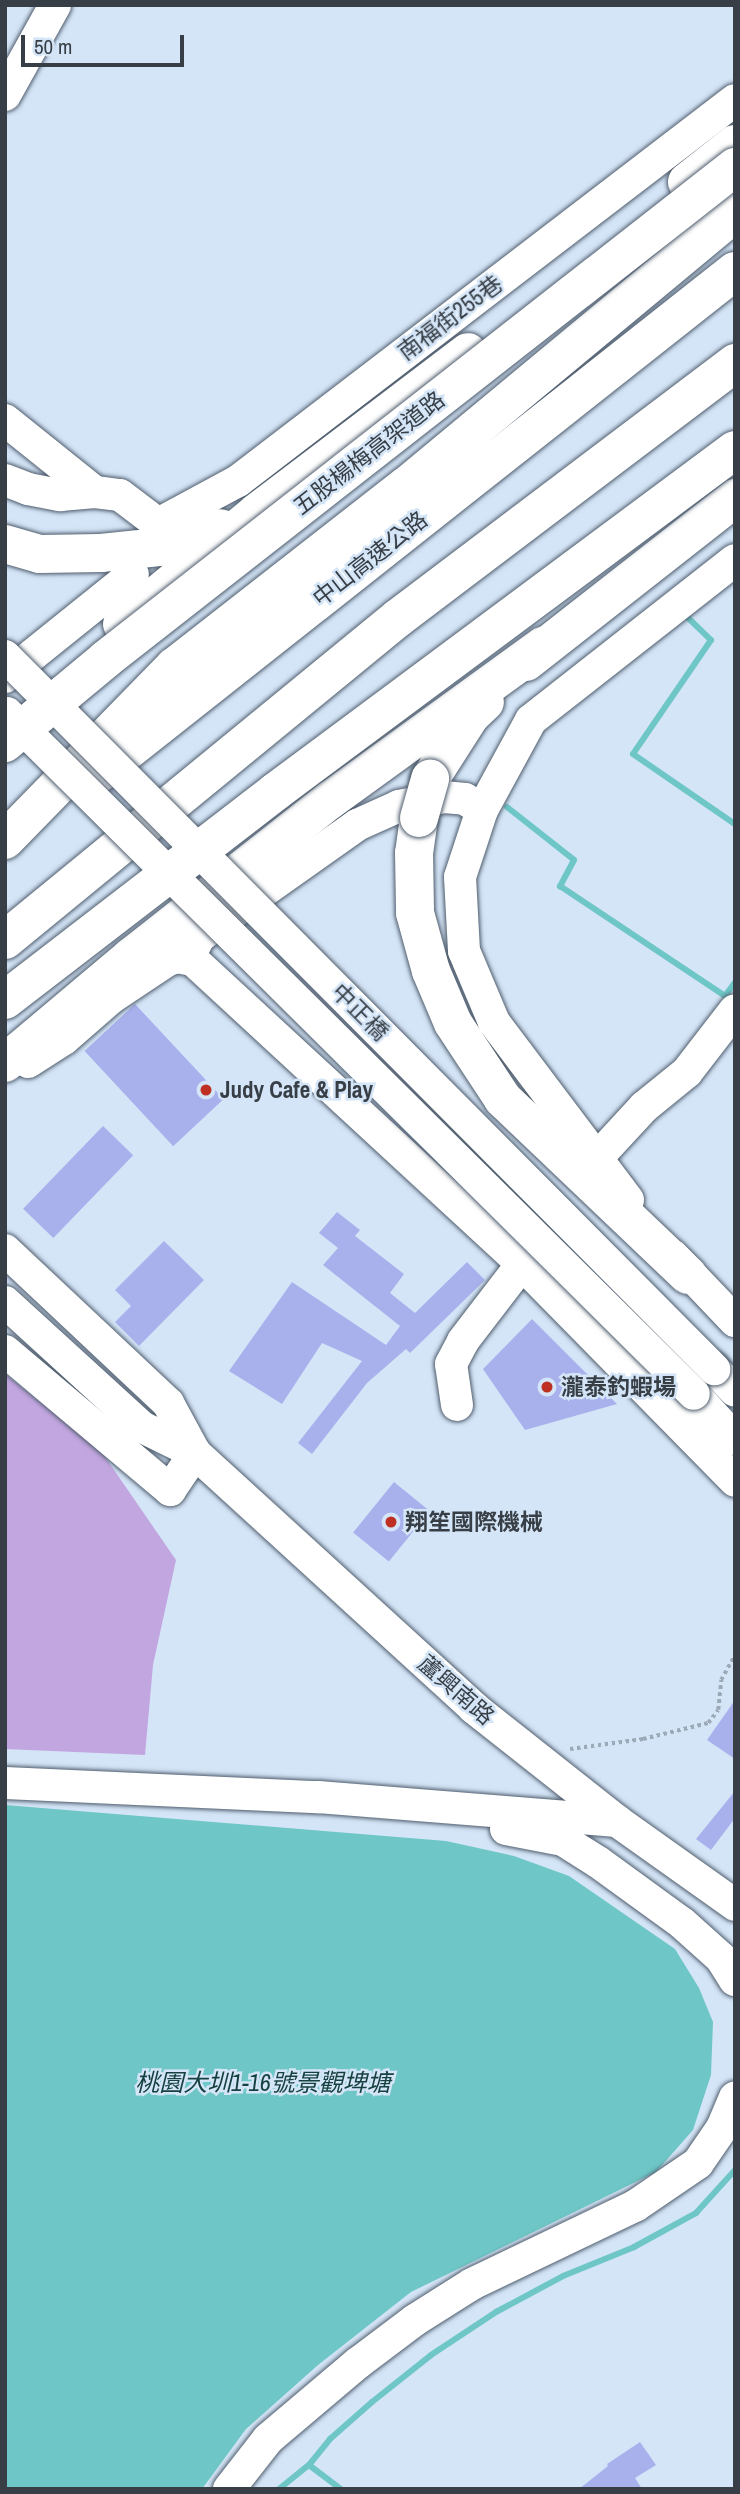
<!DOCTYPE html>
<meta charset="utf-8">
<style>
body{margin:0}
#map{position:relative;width:740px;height:2494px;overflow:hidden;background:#d4e5f7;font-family:"Archivo Narrow","Noto Sans TC",sans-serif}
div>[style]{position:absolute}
.forest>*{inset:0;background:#c2a6e0}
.water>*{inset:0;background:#6ec7c6}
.stream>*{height:6px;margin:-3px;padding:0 3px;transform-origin:3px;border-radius:3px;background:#6ec7c6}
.building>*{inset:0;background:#a9b1ed;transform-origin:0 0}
.path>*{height:3.5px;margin-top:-1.75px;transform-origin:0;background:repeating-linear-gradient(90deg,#9ca9b7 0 3.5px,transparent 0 7px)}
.roads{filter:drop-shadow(0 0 2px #4f5d6d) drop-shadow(0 0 2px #4f5d6d)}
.minor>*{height:32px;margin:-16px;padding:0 16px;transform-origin:16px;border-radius:16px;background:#fff}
.highway>*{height:38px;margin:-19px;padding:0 19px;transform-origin:19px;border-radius:19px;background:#fff}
.bridges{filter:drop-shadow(0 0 2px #4f5d6d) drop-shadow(0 0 2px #4f5d6d)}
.minor-bridge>*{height:32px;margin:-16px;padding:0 16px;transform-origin:16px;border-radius:16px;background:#fff}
.highway-bridge>*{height:38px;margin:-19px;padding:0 19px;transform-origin:19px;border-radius:19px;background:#fff}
.dots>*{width:19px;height:19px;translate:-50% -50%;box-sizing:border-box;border:4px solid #d4e5f7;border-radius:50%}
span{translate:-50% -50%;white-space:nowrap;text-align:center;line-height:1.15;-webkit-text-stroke:5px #d4e5f7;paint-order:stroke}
.street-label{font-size:23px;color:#373e45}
.poi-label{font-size:23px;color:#373e45;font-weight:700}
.left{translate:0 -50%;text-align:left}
.water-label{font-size:24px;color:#174141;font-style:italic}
.frame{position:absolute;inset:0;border:7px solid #373e45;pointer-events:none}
.scale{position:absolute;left:21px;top:35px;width:163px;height:32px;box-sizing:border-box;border:4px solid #373e45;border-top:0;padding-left:9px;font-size:21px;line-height:24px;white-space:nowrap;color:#373e45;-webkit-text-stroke:5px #d4e5f7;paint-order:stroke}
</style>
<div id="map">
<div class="forest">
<i style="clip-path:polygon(5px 1374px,101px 1451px,176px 1560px,153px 1665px,145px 1755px,5px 1749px)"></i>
</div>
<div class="water">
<i style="clip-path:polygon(5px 1805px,446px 1841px,514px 1856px,569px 1876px,675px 1949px,699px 1988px,713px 2022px,711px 2075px,693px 2130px,656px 2172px,411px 2292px,318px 2365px,246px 2429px,202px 2489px,5px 2489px)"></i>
</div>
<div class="stream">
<i style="left:683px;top:613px;width:39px;rotate:44deg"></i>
<i style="left:711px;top:640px;width:138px;rotate:124.4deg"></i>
<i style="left:633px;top:754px;width:124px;rotate:34.5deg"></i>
<i style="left:507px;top:807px;width:85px;rotate:38.3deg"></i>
<i style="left:574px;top:860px;width:30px;rotate:118deg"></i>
<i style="left:560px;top:886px;width:198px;rotate:33.7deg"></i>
<i style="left:725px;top:996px;width:17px;rotate:-54deg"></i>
<i style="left:309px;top:2465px;width:40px;rotate:37deg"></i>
<i style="left:279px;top:2489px;width:38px;rotate:-39deg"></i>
<i style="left:309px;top:2465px;width:33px;rotate:-51deg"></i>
<i style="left:330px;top:2439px;width:56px;rotate:-41.4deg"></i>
<i style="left:372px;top:2402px;width:75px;rotate:-38.5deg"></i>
<i style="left:431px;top:2355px;width:78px;rotate:-33.5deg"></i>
<i style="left:496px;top:2312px;width:76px;rotate:-28.2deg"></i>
<i style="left:563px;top:2276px;width:77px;rotate:-22.2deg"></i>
<i style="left:634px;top:2247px;width:71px;rotate:-28.7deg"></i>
<i style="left:696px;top:2213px;width:58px;rotate:-47.8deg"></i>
</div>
<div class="building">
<i style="left:135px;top:1004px;width:130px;height:69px;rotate:47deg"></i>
<i style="left:103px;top:1126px;width:42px;height:115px;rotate:44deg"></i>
<i style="clip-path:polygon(337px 1212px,360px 1230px,355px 1236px,404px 1274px,390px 1293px,415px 1313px,467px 1262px,485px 1280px,410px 1353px,406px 1349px,367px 1383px,312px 1454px,298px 1443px,362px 1361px,322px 1343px,282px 1404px,229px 1371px,292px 1282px,386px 1345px,400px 1326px,323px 1265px,338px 1248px,319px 1233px)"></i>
<i style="clip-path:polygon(164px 1241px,204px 1280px,139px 1346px,115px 1322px,131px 1306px,115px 1290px)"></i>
<i style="clip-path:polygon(532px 1319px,617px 1404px,525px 1430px,483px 1369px)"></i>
<i style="left:394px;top:1482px;width:46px;height:65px;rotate:39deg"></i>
<i style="clip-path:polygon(735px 1700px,735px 1759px,707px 1740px)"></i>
<i style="clip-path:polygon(735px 1791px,735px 1818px,711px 1850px,696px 1839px)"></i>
<i style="clip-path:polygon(640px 2442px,656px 2465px,635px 2478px,642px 2489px,579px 2489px,608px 2466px,607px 2464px)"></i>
</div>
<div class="path">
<i style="left:570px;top:1749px;width:74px;rotate:-7.8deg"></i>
<i style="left:643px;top:1739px;width:67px;rotate:-13.8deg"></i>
<i style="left:708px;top:1723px;width:16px;rotate:-52deg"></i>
<i style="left:718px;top:1710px;width:30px;rotate:-84deg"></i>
<i style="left:721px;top:1680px;width:29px;rotate:-61deg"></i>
</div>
<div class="roads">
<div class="minor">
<i style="left:5px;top:95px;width:103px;rotate:-60.9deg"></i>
<i style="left:5px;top:420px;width:115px;rotate:38.7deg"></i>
<i style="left:5px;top:480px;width:25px;rotate:21deg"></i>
<i style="left:28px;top:489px;width:33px;rotate:11deg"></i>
<i style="left:60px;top:495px;width:35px;rotate:-5deg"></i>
<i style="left:95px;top:492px;width:25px;rotate:7deg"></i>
<i style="left:120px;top:495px;width:48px;rotate:37.3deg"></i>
<i style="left:158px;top:524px;width:91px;rotate:-28.3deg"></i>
<i style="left:238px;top:481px;width:626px;rotate:-37.47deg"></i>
<i style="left:5px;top:677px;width:164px;rotate:-38.8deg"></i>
<i style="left:193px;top:960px;width:11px;rotate:-90deg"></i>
<i style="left:193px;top:949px;width:13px;rotate:-63deg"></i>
<i style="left:199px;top:937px;width:194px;rotate:-35.3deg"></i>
<i style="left:357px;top:825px;width:46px;rotate:-24.3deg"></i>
<i style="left:399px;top:806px;width:46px;rotate:-11.3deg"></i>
<i style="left:444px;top:797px;width:21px;rotate:5deg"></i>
<i style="left:465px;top:799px;width:20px;rotate:33deg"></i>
<i style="left:28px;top:1062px;width:43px;rotate:-32.6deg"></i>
<i style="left:64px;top:1039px;width:62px;rotate:-41.1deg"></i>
<i style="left:111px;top:998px;width:69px;rotate:-33.7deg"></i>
<i style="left:168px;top:960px;width:9px;rotate:-18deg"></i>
<i style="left:177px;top:957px;width:16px;rotate:11deg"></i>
<i style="left:193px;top:960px;width:448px;rotate:42.7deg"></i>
<i style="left:522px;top:1264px;width:304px;rotate:45.5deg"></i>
<i style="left:596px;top:1159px;width:71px;rotate:-47.3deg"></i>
<i style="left:644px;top:1107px;width:55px;rotate:-39.1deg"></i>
<i style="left:687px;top:1072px;width:78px;rotate:-52.3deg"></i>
<i style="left:628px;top:1200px;width:223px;rotate:-127deg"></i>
<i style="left:494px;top:1022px;width:77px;rotate:-112.9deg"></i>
<i style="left:464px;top:951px;width:74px;rotate:-93.1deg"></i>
<i style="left:460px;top:877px;width:71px;rotate:-71.8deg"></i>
<i style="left:482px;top:810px;width:102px;rotate:-61.4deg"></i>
<i style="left:531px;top:720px;width:259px;rotate:-38.1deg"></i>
<i style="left:5px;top:1250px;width:224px;rotate:43.2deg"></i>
<i style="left:168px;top:1403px;width:57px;rotate:61.6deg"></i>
<i style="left:673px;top:1256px;width:90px;rotate:46.4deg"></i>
<i style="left:5px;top:1302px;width:185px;rotate:42.4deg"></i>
<i style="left:142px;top:1427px;width:59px;rotate:26.1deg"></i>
<i style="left:195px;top:1453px;width:378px;rotate:42.4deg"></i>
<i style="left:474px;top:1708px;width:182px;rotate:38.3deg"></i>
<i style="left:617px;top:1821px;width:145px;rotate:35.4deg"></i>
<i style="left:5px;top:1351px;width:216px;rotate:40.1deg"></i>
<i style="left:170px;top:1490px;width:45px;rotate:-56deg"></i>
<i style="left:714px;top:1369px;width:30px;rotate:46deg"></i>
<i style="left:694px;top:1394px;width:61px;rotate:47.7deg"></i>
<i style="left:457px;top:1405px;width:41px;rotate:-98.3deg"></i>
<i style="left:451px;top:1364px;width:26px;rotate:-62deg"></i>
<i style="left:463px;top:1341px;width:97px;rotate:-52.5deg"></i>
<i style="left:5px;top:1783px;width:313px;rotate:2.6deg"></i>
<i style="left:318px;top:1797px;width:300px;rotate:4.6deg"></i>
<i style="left:506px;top:1829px;width:58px;rotate:10.9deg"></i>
<i style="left:563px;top:1840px;width:41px;rotate:32.2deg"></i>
<i style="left:598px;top:1862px;width:104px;rotate:36deg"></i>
<i style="left:682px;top:1923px;width:52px;rotate:41.9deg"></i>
<i style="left:721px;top:1958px;width:26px;rotate:58deg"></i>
<i style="left:229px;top:2489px;width:63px;rotate:-52deg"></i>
<i style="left:268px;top:2439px;width:118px;rotate:-40.2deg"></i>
<i style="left:358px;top:2363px;width:71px;rotate:-37deg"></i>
<i style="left:415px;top:2320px;width:67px;rotate:-32.3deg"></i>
<i style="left:472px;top:2284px;width:181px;rotate:-25.6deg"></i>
<i style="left:635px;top:2206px;width:76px;rotate:-34.3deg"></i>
<i style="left:698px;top:2163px;width:42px;rotate:-55.6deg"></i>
<i style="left:722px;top:2128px;width:33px;rotate:-67deg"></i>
</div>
<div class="highway">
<i style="left:687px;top:182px;width:61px;rotate:-38.4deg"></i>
<i style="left:5px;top:544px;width:36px;rotate:16deg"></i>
<i style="left:40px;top:554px;width:61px;rotate:-0.9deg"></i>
<i style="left:101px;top:553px;width:78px;rotate:-5.9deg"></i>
<i style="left:179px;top:545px;width:45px;rotate:-22deg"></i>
<i style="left:122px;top:624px;width:174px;rotate:-39.6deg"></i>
<i style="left:256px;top:513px;width:266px;rotate:-37.2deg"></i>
<i style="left:526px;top:662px;width:266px;rotate:-38.1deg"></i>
<i style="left:97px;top:775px;width:813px;rotate:-38.31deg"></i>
<i style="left:430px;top:779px;width:76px;rotate:-57.4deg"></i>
<i style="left:471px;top:715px;width:19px;rotate:-43deg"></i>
<i style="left:419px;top:818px;width:35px;rotate:98deg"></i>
<i style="left:414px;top:853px;width:60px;rotate:89deg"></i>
<i style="left:415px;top:913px;width:60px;rotate:74.6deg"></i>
<i style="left:431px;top:971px;width:56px;rotate:67.1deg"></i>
<i style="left:453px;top:1023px;width:91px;rotate:56.7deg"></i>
<i style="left:503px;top:1099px;width:255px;rotate:43.6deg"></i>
<i style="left:5px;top:840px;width:242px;rotate:-45.7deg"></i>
<i style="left:174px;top:667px;width:294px;rotate:-38deg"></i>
<i style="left:406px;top:486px;width:428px;rotate:-39.7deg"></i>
<i style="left:5px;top:940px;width:508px;rotate:-39.33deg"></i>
<i style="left:398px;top:618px;width:423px;rotate:-37.1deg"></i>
<i style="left:5px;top:1063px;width:165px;rotate:-40.1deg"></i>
<i style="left:131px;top:957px;width:253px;rotate:-38.3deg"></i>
<i style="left:330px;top:800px;width:263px;rotate:-35.9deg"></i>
</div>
</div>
<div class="bridges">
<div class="minor-bridge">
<i style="left:5px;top:656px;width:1006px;rotate:45.16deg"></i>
<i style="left:7px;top:713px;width:967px;rotate:44.75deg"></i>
</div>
<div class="highway-bridge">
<i style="left:5px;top:743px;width:131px;rotate:-39.7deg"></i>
<i style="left:106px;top:659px;width:799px;rotate:-38.03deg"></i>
<i style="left:419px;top:818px;width:41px;rotate:-74.2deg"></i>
<i style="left:5px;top:1000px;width:341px;rotate:-37.6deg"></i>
<i style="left:275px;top:792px;width:573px;rotate:-36.63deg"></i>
</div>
</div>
<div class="dots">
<i style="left:206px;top:1090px;background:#bd3022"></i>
<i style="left:547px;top:1387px;background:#bd3022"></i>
<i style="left:391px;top:1522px;background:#bd3022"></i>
</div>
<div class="street-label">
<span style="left:450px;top:318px;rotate:-37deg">南福街255巷</span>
<span style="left:369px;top:453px;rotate:-38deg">五股楊梅高架道路</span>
<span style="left:370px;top:559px;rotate:-38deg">中山高速公路</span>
<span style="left:360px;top:1012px;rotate:45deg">中正橋</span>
<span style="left:456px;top:1690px;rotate:41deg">蘆興南路</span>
</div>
<div class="poi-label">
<span class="left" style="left:220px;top:1090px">Judy Cafe &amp; Play</span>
<span class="left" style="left:561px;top:1387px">瀧泰釣蝦場</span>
<span class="left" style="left:405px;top:1522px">翔笙國際機械</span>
</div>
<div class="water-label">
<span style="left:263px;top:2083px">桃園大圳1-16號景觀埤塘</span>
</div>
<div class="frame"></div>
<div class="scale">50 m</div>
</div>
